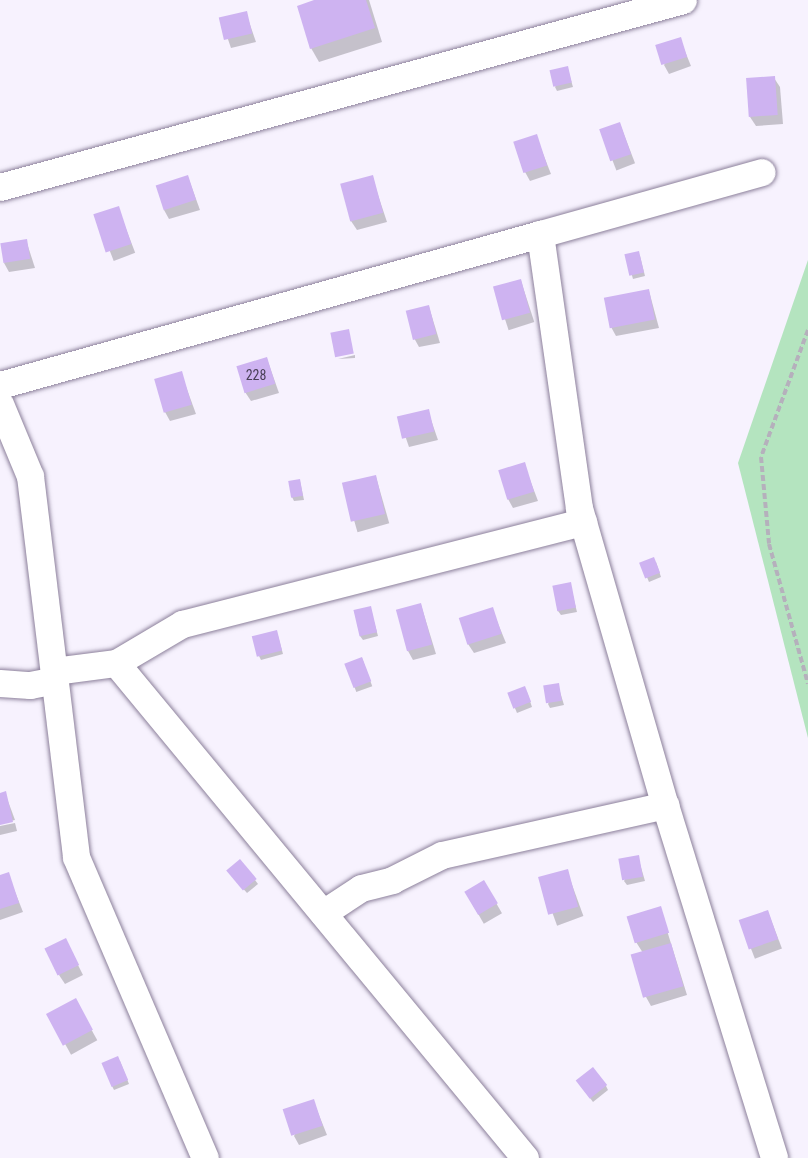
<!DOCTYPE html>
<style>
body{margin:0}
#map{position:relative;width:808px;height:1158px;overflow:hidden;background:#f7f2fe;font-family:"Roboto Condensed",sans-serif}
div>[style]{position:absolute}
.green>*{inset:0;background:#b4e4bf}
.shadow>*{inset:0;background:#0003;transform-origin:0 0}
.building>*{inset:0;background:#ceb3f1;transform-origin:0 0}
.path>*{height:4px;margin-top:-2px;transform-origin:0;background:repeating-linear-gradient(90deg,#b5b0bc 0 6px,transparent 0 9px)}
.roads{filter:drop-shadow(0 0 2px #8c809b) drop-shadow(0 0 2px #8c809b)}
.minor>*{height:27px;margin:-13.5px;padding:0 13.5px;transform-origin:13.5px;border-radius:13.5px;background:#fff}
span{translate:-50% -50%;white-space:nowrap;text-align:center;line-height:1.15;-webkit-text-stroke:4.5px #fff;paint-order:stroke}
.number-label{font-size:14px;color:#483f56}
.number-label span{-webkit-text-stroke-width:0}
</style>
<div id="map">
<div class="green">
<i style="clip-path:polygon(808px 260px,808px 738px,738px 463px)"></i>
</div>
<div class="shadow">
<i style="clip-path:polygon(319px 0,369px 0,382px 42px,319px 62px,311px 48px)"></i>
<i style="clip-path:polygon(246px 13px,256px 42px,231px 48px,221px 19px)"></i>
<i style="clip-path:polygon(680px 39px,691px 66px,669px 74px,664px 65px)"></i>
<i style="clip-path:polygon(567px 67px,573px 87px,557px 91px,555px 87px)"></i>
<i style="clip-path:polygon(774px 78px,780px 87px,783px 124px,756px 126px,750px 117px)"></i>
<i style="left:620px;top:124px;width:42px;height:20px;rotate:69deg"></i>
<i style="clip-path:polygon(536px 136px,551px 174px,530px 181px,525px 172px)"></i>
<i style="clip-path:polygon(188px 177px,200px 210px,169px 219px,164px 210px)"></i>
<i style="clip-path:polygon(372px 177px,387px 222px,357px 230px,351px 221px)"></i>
<i style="left:118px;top:208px;width:48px;height:23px;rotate:69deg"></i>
<i style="clip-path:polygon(26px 240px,35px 268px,9px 272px,4px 263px)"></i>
<i style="clip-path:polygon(626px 255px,640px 256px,645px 276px,633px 279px)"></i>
<i style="left:521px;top:281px;width:43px;height:27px;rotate:72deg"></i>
<i style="clip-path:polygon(649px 291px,659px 328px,616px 336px,611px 327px)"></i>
<i style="clip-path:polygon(429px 307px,440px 343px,419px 347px,414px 338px)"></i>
<i style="clip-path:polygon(355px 355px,355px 358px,338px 359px)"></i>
<i style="clip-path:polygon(267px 359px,279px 393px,251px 401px,245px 392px)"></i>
<i style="clip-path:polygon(181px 373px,196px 414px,170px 421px,165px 412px)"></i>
<i style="clip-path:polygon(428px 411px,438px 440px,409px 447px,399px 418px)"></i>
<i style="clip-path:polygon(524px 464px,538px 501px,513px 508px,508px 499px)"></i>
<i style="left:376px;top:477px;width:48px;height:33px;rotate:74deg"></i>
<i style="clip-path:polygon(300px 481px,304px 500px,294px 501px,292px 497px)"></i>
<i style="clip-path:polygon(656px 562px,661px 577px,649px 582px,641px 563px)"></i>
<i style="clip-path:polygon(570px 584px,577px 612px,561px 615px,558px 611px)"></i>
<i style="clip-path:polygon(421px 605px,436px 654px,413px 660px,408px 651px)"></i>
<i style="clip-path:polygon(370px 607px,378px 636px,363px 640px,360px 636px)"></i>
<i style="clip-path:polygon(492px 609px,506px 643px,474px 653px,468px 644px)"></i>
<i style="clip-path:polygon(278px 636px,283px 654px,261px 660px,259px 656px)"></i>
<i style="left:362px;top:658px;width:30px;height:17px;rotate:70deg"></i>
<i style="clip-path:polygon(558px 685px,564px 705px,550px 708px,548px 704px)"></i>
<i style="clip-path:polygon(527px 692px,532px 707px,517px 713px,509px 694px)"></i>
<i style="clip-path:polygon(5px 793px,15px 820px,0 823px,0 794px)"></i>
<i style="clip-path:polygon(15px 823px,17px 831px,0 835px,0 826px)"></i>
<i style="clip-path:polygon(638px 857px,645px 881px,627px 885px,624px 881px)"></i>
<i style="left:567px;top:871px;width:48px;height:28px;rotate:70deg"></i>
<i style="clip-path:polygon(8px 874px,23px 912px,0 920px,0 877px)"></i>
<i style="clip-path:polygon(231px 875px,255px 880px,258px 884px,247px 893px)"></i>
<i style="left:484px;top:882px;width:36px;height:21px;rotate:60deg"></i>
<i style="clip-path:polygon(660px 908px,687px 995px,651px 1006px,646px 997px,643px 953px,636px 942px)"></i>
<i style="left:768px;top:912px;width:39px;height:29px;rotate:69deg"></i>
<i style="clip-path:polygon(70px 949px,83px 975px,65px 984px,59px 975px)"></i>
<i style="left:75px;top:1000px;width:46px;height:30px;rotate:61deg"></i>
<i style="clip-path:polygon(120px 1061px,129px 1084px,114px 1090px,112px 1086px)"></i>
<i style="clip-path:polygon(580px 1085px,606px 1086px,608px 1090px,593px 1102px)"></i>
<i style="clip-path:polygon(313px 1100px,327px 1135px,299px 1145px,294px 1136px)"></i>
</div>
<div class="building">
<i style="clip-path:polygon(314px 0,366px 0,375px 28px,310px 49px,297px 6px)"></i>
<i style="left:247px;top:11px;width:23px;height:29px;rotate:77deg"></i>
<i style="left:681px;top:37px;width:21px;height:27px;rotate:73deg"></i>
<i style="left:568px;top:66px;width:17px;height:19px;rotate:77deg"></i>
<i style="left:775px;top:76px;width:39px;height:29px;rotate:86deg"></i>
<i style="left:620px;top:122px;width:34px;height:22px;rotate:71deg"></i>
<i style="left:537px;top:134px;width:33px;height:25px;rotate:72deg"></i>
<i style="left:188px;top:175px;width:26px;height:34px;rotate:72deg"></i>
<i style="left:373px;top:175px;width:39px;height:34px;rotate:75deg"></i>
<i style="left:119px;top:206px;width:40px;height:27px;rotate:72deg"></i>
<i style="left:27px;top:239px;width:20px;height:27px;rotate:81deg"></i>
<i style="left:639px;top:251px;width:22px;height:15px;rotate:77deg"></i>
<i style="left:521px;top:279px;width:35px;height:29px;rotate:75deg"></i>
<i style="left:649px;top:289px;width:31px;height:46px;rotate:79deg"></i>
<i style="left:429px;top:305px;width:30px;height:24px;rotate:76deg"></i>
<i style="left:349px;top:329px;width:25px;height:19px;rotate:79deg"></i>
<i style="left:267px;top:357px;width:28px;height:32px;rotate:73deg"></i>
<i style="left:182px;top:371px;width:35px;height:29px;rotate:74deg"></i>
<i style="left:429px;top:409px;width:23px;height:33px;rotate:77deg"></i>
<i style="left:525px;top:462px;width:31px;height:28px;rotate:73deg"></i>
<i style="left:376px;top:475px;width:40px;height:35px;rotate:77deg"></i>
<i style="left:300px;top:479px;width:17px;height:12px;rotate:80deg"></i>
<i style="left:654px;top:557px;width:17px;height:16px;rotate:69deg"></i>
<i style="left:571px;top:582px;width:26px;height:19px;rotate:79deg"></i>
<i style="left:421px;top:603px;width:43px;height:26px;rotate:75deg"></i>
<i style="left:371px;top:606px;width:27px;height:18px;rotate:77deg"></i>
<i style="left:493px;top:607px;width:28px;height:36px;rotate:72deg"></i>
<i style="left:277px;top:630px;width:21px;height:26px;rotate:76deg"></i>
<i style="left:362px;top:657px;width:26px;height:19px;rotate:69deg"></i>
<i style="left:559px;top:683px;width:18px;height:16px;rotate:81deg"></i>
<i style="left:525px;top:686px;width:17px;height:19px;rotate:69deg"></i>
<i style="clip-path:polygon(6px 791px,13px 822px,0 825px,0 793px)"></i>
<i style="left:639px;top:855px;width:22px;height:21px;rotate:80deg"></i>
<i style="left:240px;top:859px;width:26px;height:18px;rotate:50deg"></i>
<i style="left:568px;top:869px;width:39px;height:31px;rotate:75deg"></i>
<i style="clip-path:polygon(9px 872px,19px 903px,0 909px,0 875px)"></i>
<i style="left:484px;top:880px;width:27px;height:23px;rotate:59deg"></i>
<i style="left:661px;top:906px;width:28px;height:36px;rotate:73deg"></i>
<i style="left:768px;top:910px;width:31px;height:31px;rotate:71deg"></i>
<i style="left:66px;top:938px;width:30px;height:24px;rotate:64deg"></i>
<i style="left:671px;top:943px;width:45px;height:42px;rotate:74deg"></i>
<i style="left:76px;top:998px;width:36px;height:34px;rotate:62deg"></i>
<i style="left:118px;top:1056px;width:26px;height:18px;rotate:67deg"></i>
<i style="left:593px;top:1067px;width:23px;height:22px;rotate:52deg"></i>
<i style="left:314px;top:1099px;width:28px;height:33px;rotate:72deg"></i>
</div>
<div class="path">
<i style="left:808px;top:330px;width:135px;rotate:110.3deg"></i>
<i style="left:761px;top:457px;width:87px;rotate:84.7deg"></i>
<i style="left:769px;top:544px;width:145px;rotate:74.4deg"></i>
</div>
<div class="roads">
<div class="minor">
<i style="left:0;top:187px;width:708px;rotate:-15.31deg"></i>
<i style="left:540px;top:234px;width:230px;rotate:-15.6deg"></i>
<i style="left:0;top:385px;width:561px;rotate:-15.62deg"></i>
<i style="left:540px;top:234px;width:277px;rotate:81.9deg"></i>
<i style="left:579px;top:508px;width:309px;rotate:73.9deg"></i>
<i style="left:665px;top:805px;width:369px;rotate:72.8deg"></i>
<i style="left:0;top:404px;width:78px;rotate:67.4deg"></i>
<i style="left:30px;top:476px;width:384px;rotate:83.1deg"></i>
<i style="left:76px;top:857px;width:327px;rotate:66.8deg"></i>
<i style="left:116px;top:663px;width:77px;rotate:-30.6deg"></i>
<i style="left:182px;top:624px;width:414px;rotate:-14.3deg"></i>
<i style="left:54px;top:671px;width:63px;rotate:-7.4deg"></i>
<i style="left:116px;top:663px;width:642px;rotate:50.43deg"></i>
<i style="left:0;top:683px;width:30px;rotate:4deg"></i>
<i style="left:30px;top:685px;width:25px;rotate:-11deg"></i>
<i style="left:323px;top:913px;width:45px;rotate:-33.3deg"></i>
<i style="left:361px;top:888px;width:32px;rotate:-14deg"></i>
<i style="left:392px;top:880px;width:56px;rotate:-26.6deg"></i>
<i style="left:442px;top:855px;width:229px;rotate:-12.6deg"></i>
</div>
</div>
<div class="number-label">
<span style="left:256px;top:375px">228</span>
</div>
</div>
